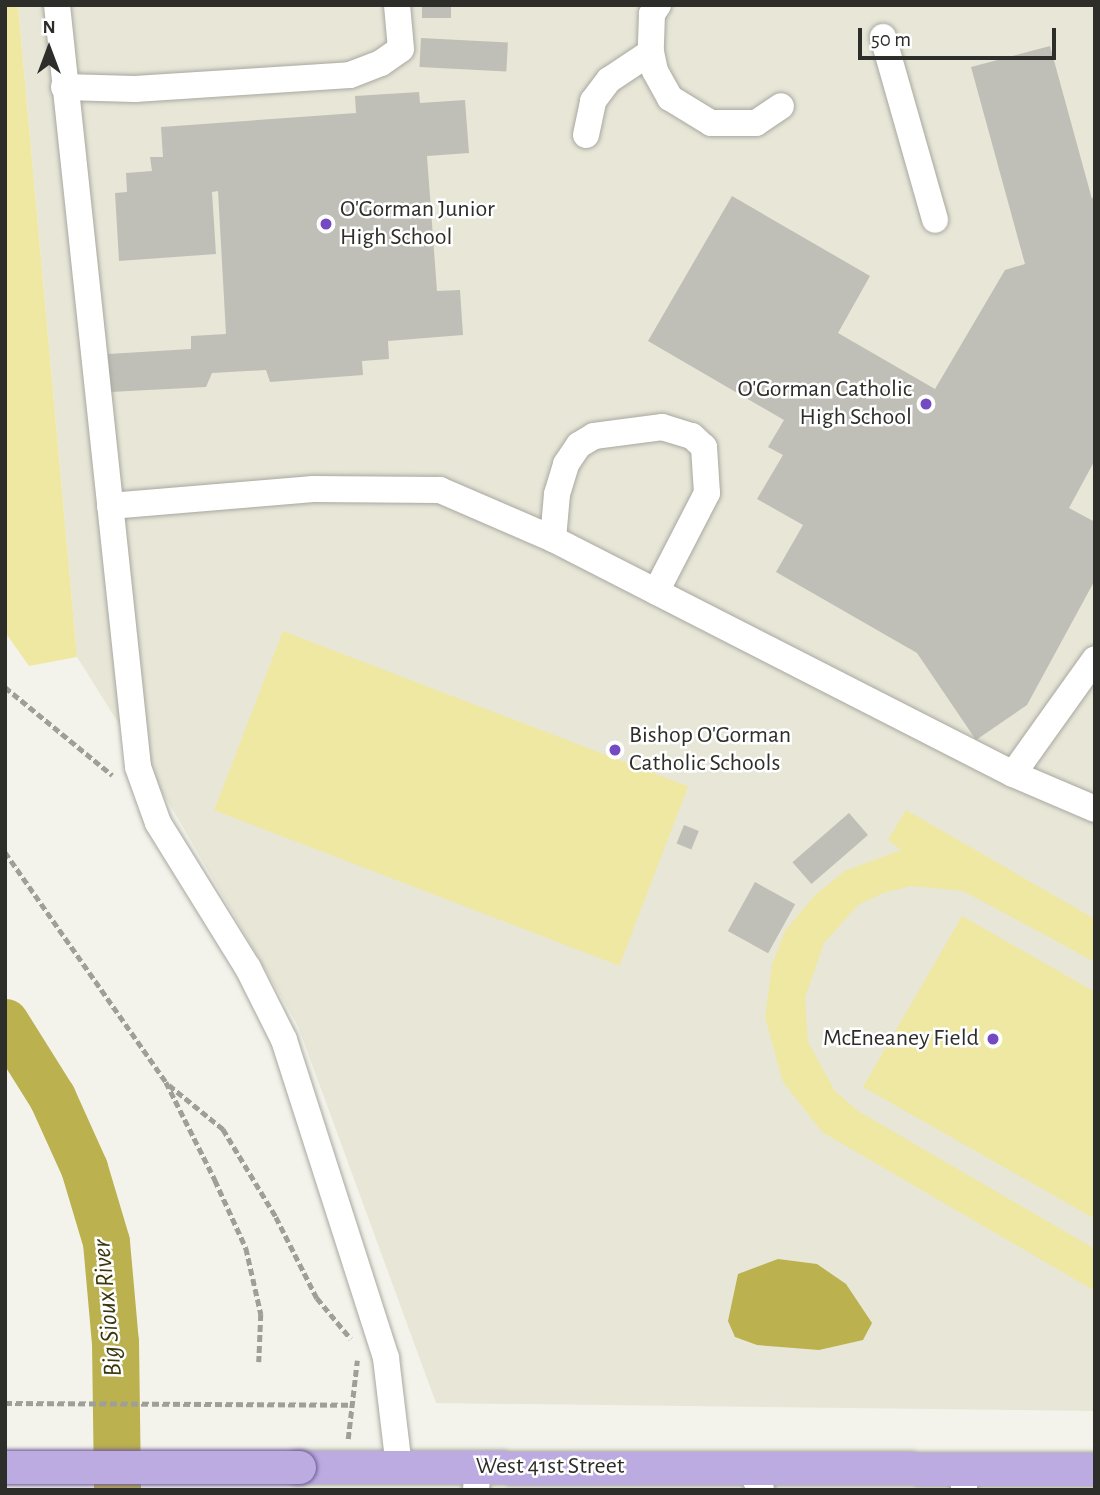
<!DOCTYPE html>
<style>
body{margin:0}
#map{position:relative;width:1100px;height:1495px;overflow:hidden;background:#f4f3eb;font-family:"Alegreya Sans",sans-serif}
div>[style]{position:absolute}
.built>*{inset:0;background:#e8e6d7}
.green>*{inset:0;background:#efe8a3;transform-origin:0 0}
.water>*{inset:0;background:#bbb14e}
.river>*{height:47px;margin:-23.5px;padding:0 23.5px;transform-origin:23.5px;border-radius:23.5px;background:#bbb14e}
.building>*{inset:0;background:#c0bfb7;transform-origin:0 0}
.path>*{height:4.5px;margin-top:-2.25px;transform-origin:0;background:repeating-linear-gradient(90deg,#9f9f99 0 7px,transparent 0 10.5px)}
.roads{filter:drop-shadow(0 0 2px #a8a8a0) drop-shadow(0 0 2px #a8a8a0)}
.minor>*{height:26px;margin:-13px;padding:0 13px;transform-origin:13px;border-radius:13px;background:#fff}
.major>*{height:33px;margin:-16.5px;padding:0 16.5px;transform-origin:16.5px;border-radius:16.5px;background:#bcabe1}
.bridges{filter:drop-shadow(0 0 2px #6d5a94) drop-shadow(0 0 2px #6d5a94)}
.major-bridge>*{height:33px;margin:-16.5px;padding:0 16.5px;transform-origin:16.5px;border-radius:16.5px;background:#bcabe1}
.dots>*{width:19px;height:19px;translate:-50% -50%;box-sizing:border-box;border:4px solid #fff;border-radius:50%}
span{translate:-50% -50%;white-space:nowrap;text-align:center;line-height:1.15;-webkit-text-stroke:5px #fff;paint-order:stroke}
.poi-label{font-size:24px;color:#2d2d2a}
.left{translate:0 -50%;text-align:left}
.right{translate:-100% -50%;text-align:right}
.street-label{font-size:24px;color:#2d2d2a}
.water-label{font-size:26px;color:#3b370c;font-style:italic}
.frame{position:absolute;inset:0;border:7px solid #2d2d2a;pointer-events:none}
.north{position:absolute;left:14px;top:14px;width:70px;height:70px;-webkit-text-stroke:5px #fff;paint-order:stroke;rotate:0deg;font-size:19px;font-weight:700;line-height:28px;text-align:center;color:#2d2d2a}
.north::after{content:'';display:block;margin:auto;width:24px;height:32px;background:#2d2d2a;clip-path:polygon(50% 0,100% 100%,50% 72%,0 100%)}
.scale{position:absolute;left:858px;top:28px;width:198px;height:32px;box-sizing:border-box;border:4px solid #2d2d2a;border-top:0;padding-left:9px;font-size:21px;line-height:24px;white-space:nowrap;color:#2d2d2a;-webkit-text-stroke:5px #fff;paint-order:stroke}
</style>
<div id="map">
<div class="built">
<i style="clip-path:polygon(18px 5px,1095px 5px,1095px 1411px,436px 1403px,298px 1026px,173px 810px,77px 657px)"></i>
</div>
<div class="green">
<i style="clip-path:polygon(5px 5px,18px 5px,77px 657px,29px 666px,5px 632px)"></i>
<i style="left:283px;top:631px;width:434px;height:192px;rotate:21deg"></i>
<i style="clip-path:polygon(906px 810px,1095px 919px,1095px 962px,963px 891px,911px 886px,883px 893px,858px 905px,824px 943px,805px 998px,808px 1042px,835px 1091px,858px 1111px,1095px 1249px,1095px 1291px,822px 1132px,783px 1082px,765px 1017px,772px 965px,785px 931px,815px 895px,845px 871px,901px 850px,888px 840px)"></i>
<i style="clip-path:polygon(962px 916px,1095px 992px,1095px 1219px,863px 1087px)"></i>
</div>
<div class="water">
<i style="clip-path:polygon(778px 1259px,817px 1264px,846px 1284px,872px 1323px,863px 1340px,819px 1350px,757px 1345px,735px 1337px,728px 1321px,738px 1274px)"></i>
</div>
<div class="river">
<i style="left:5px;top:1022px;width:89px;rotate:57.9deg"></i>
<i style="left:52px;top:1097px;width:78px;rotate:65.7deg"></i>
<i style="left:84px;top:1168px;width:77px;rotate:73.4deg"></i>
<i style="left:106px;top:1242px;width:100px;rotate:84.9deg"></i>
<i style="left:115px;top:1342px;width:148px;rotate:89.2deg"></i>
</div>
<div class="building">
<i style="left:422px;top:5px;width:29px;height:13px"></i>
<i style="left:421px;top:38px;width:87px;height:29px;rotate:3deg"></i>
<i style="clip-path:polygon(1050px 46px,1092px 199px,1095px 193px,1095px 460px,1069px 508px,1095px 522px,1095px 580px,1027px 705px,976px 740px,917px 653px,776px 572px,803px 525px,757px 499px,783px 455px,768px 447px,784px 420px,648px 341px,732px 196px,870px 276px,838px 333px,935px 389px,1005px 270px,1025px 264px,971px 67px)"></i>
<i style="clip-path:polygon(419px 92px,420px 103px,465px 100px,469px 153px,427px 156px,437px 291px,460px 290px,463px 335px,388px 341px,389px 359px,362px 361px,363px 375px,270px 382px,266px 370px,212px 373px,206px 387px,110px 392px,108px 354px,191px 349px,191px 336px,226px 334px,218px 191px,212px 192px,216px 254px,119px 261px,115px 193px,127px 192px,126px 173px,152px 171px,150px 157px,163px 157px,161px 127px,356px 113px,355px 96px)"></i>
<i style="left:849px;top:813px;width:29px;height:75px;rotate:49deg"></i>
<i style="left:684px;top:825px;width:16px;height:20px;rotate:22deg"></i>
<i style="left:755px;top:882px;width:46px;height:56px;rotate:29deg"></i>
</div>
<div class="path">
<i style="left:5px;top:687px;width:139px;rotate:39.4deg"></i>
<i style="left:5px;top:852px;width:281px;rotate:55deg"></i>
<i style="left:166px;top:1082px;width:110px;rotate:63.4deg"></i>
<i style="left:215px;top:1180px;width:75px;rotate:65.5deg"></i>
<i style="left:246px;top:1248px;width:68px;rotate:77.2deg"></i>
<i style="left:261px;top:1314px;width:48px;rotate:92.4deg"></i>
<i style="left:169px;top:1085px;width:70px;rotate:39.2deg"></i>
<i style="left:223px;top:1129px;width:103px;rotate:58.9deg"></i>
<i style="left:276px;top:1217px;width:91px;rotate:63.2deg"></i>
<i style="left:317px;top:1298px;width:53px;rotate:50.3deg"></i>
<i style="left:5px;top:1403px;width:349px;rotate:0.3deg"></i>
<i style="left:348px;top:1439px;width:79px;rotate:-83.4deg"></i>
</div>
<div class="roads">
<div class="minor">
<i style="left:57px;top:5px;width:766px;rotate:83.93deg"></i>
<i style="left:138px;top:767px;width:59px;rotate:70.3deg"></i>
<i style="left:158px;top:823px;width:171px;rotate:58.2deg"></i>
<i style="left:248px;top:968px;width:80px;rotate:63.4deg"></i>
<i style="left:284px;top:1040px;width:334px;rotate:72.2deg"></i>
<i style="left:386px;top:1358px;width:110px;rotate:83.2deg"></i>
<i style="left:658px;top:5px;width:11px;rotate:124deg"></i>
<i style="left:652px;top:14px;width:38px;rotate:92deg"></i>
<i style="left:651px;top:52px;width:19px;rotate:78deg"></i>
<i style="left:655px;top:71px;width:31px;rotate:61deg"></i>
<i style="left:670px;top:98px;width:48px;rotate:31.4deg"></i>
<i style="left:711px;top:123px;width:45px"></i>
<i style="left:756px;top:123px;width:30px;rotate:-34deg"></i>
<i style="left:883px;top:37px;width:190px;rotate:74.1deg"></i>
<i style="left:64px;top:87px;width:71px;rotate:1.6deg"></i>
<i style="left:135px;top:89px;width:215px;rotate:-3.7deg"></i>
<i style="left:350px;top:75px;width:33px;rotate:-21deg"></i>
<i style="left:381px;top:63px;width:24px;rotate:-35deg"></i>
<i style="left:401px;top:49px;width:44px;rotate:-95.2deg"></i>
<i style="left:586px;top:135px;width:35px;rotate:-78deg"></i>
<i style="left:593px;top:101px;width:26px;rotate:-53deg"></i>
<i style="left:609px;top:80px;width:50px;rotate:-33.7deg"></i>
<i style="left:110px;top:506px;width:204px;rotate:-4.8deg"></i>
<i style="left:313px;top:489px;width:127px;rotate:0.5deg"></i>
<i style="left:440px;top:490px;width:123px;rotate:23.4deg"></i>
<i style="left:553px;top:539px;width:517px;rotate:27.06deg"></i>
<i style="left:1013px;top:774px;width:141px;rotate:-54.5deg"></i>
<i style="left:553px;top:539px;width:45px;rotate:-84.9deg"></i>
<i style="left:557px;top:494px;width:31px;rotate:-73deg"></i>
<i style="left:566px;top:464px;width:23px;rotate:-56deg"></i>
<i style="left:579px;top:445px;width:17px;rotate:-31deg"></i>
<i style="left:594px;top:436px;width:69px;rotate:-7.5deg"></i>
<i style="left:662px;top:427px;width:31px;rotate:17deg"></i>
<i style="left:692px;top:436px;width:16px;rotate:43deg"></i>
<i style="left:704px;top:447px;width:46px;rotate:86.3deg"></i>
<i style="left:707px;top:493px;width:111px;rotate:117.3deg"></i>
<i style="left:1013px;top:774px;width:89px;rotate:23.1deg"></i>
<i style="left:749px;top:1468px;width:25px;rotate:61deg"></i>
<i style="left:964px;top:1469px;width:21px;rotate:90deg"></i>
<i style="left:476px;top:1490px;width:23px;rotate:-85deg"></i>
</div>
<div class="major">
<i style="left:299px;top:1467px;width:796px;rotate:0.14deg"></i>
</div>
</div>
<div class="bridges">
<div class="major-bridge">
<i style="left:5px;top:1467px;width:294px"></i>
</div>
</div>
<div class="dots">
<i style="left:326px;top:224px;background:#7549c1"></i>
<i style="left:926px;top:404px;background:#7549c1"></i>
<i style="left:615px;top:750px;background:#7549c1"></i>
<i style="left:993px;top:1039px;background:#7549c1"></i>
</div>
<div class="poi-label">
<span class="left" style="left:340px;top:224px">O'Gorman Junior<br>High School</span>
<span class="right" style="left:912px;top:404px">O'Gorman Catholic<br>High School</span>
<span class="left" style="left:629px;top:750px">Bishop O'Gorman<br>Catholic Schools</span>
<span class="right" style="left:979px;top:1039px">McEneaney Field</span>
</div>
<div class="street-label">
<span style="left:550px;top:1467px">West 41st Street</span>
</div>
<div class="water-label">
<span style="left:108px;top:1308px;rotate:-95deg">Big Sioux River</span>
</div>
<div class="frame"></div>
<div class="north">N</div>
<div class="scale">50 m</div>
</div>
